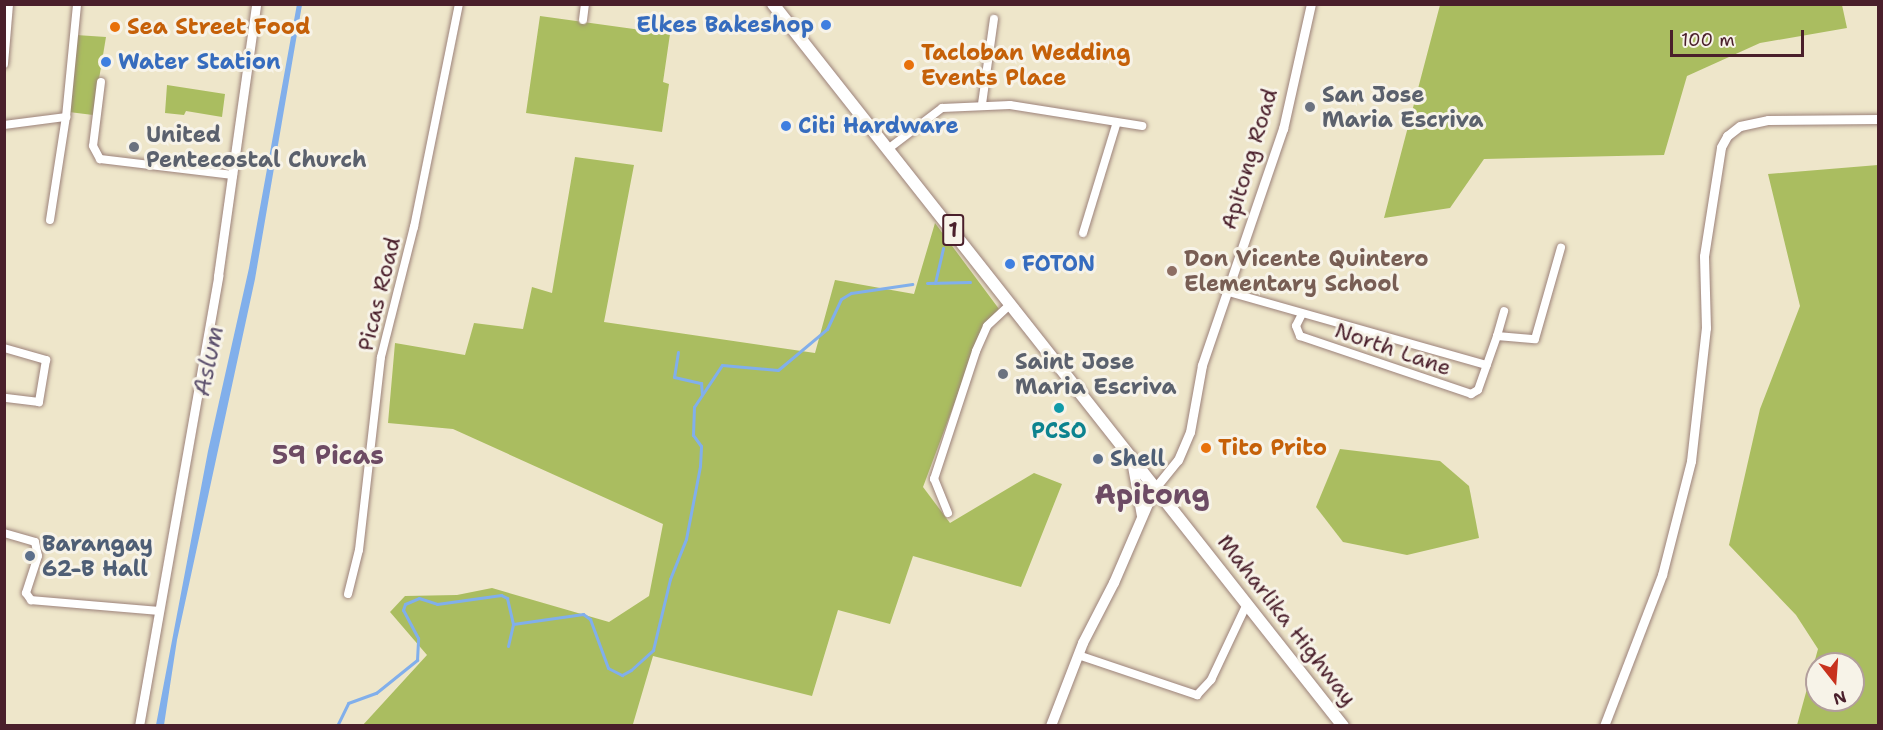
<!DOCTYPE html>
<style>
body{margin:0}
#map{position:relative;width:1883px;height:730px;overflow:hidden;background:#eee6ca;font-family:"Shantell Sans",sans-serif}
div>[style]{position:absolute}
.green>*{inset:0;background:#aabd60}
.water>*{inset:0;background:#81afeb}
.stream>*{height:3px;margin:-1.5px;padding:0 1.5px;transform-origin:1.5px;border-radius:1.5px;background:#81afeb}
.roads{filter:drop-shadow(0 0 2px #9c827a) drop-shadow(0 0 2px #9c827a)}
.minor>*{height:8px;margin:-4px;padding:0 4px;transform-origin:4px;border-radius:4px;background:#fff}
.tertiary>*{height:9px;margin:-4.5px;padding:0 4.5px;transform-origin:4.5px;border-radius:4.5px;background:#fff}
.secondary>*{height:10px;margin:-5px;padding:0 5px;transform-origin:5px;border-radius:5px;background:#fff}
.primary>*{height:12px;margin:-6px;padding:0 6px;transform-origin:6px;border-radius:6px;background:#fff}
.dots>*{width:16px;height:16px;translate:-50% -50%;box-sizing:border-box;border:3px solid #f7f3e8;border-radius:50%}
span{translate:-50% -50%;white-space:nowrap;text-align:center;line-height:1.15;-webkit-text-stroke:6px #f7f3e8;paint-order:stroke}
.shield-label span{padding:2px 4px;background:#f7f3e8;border:2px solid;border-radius:4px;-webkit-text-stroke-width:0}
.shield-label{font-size:21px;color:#4a1f2b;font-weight:700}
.shop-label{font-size:22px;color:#366cbe;font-weight:700}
.right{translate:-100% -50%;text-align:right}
.left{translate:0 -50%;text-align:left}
.food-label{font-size:22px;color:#c56008;font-weight:700}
.worship-label{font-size:22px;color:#5b616d;font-weight:700}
.street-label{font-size:22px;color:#4a1f2b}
.education-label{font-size:22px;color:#785e54;font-weight:700}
.culture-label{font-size:22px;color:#0d838f;font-weight:700}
.service-label{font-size:22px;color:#4e5e75;font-weight:700}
.water-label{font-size:24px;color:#5d516e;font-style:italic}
.quarter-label{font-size:26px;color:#6d4b64;font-weight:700}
.district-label{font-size:28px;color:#6d4b64;font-weight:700}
.frame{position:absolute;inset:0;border:6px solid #4a1f2b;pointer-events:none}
.north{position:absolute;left:1805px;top:652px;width:60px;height:60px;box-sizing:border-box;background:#f7f3e8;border:2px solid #b29e9c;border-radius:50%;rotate:163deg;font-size:16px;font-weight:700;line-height:24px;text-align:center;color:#4a1f2b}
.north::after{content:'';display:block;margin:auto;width:21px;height:27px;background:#c8321e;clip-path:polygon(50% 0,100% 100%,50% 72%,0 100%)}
.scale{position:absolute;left:1670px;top:30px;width:134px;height:27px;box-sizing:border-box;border:3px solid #4a1f2b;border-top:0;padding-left:8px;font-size:18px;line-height:21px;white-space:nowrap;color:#4a1f2b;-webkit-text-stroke:4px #f7f3e8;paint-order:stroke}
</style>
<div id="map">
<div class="green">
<i style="clip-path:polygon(1440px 5px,1842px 5px,1847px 28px,1760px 43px,1687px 76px,1664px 155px,1484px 159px,1450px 208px,1384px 218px)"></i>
<i style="clip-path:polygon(540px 16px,670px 34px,663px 82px,669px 84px,662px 132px,526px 113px)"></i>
<i style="clip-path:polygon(76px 35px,106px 37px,93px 115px,69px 112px)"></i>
<i style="clip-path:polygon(167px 85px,225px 94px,222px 117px,186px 111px,184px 115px,165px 113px)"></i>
<i style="clip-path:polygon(575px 157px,634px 165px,604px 322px,815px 353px,835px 280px,914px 294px,935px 223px,999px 309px,983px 327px,923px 487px,950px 523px,1034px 473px,1062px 484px,1021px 587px,913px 556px,890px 624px,838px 610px,812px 696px,653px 656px,633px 724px,362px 726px,427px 655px,390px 612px,405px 596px,457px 595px,492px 588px,609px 622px,649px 596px,663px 524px,453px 429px,388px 423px,395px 343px,465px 355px,474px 323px,523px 329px,532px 287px,552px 293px)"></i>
<i style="clip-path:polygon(evenodd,1878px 165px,1878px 725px,1797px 725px,1818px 649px,1796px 615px,1729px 545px,1760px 409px,1800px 306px,1768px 174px,1878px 165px,1817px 664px,1853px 664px,1853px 700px,1817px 700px,1817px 664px)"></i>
<i style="clip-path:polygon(1340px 449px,1440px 461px,1469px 486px,1479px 538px,1407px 555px,1343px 542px,1316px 507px)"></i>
</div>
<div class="water">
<i style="clip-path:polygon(297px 4px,302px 5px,255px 279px,177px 640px,164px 725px,156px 725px,208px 451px,249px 268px)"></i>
</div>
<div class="stream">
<i style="left:927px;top:283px;width:43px;rotate:-1.3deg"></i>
<i style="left:935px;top:283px;width:36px;rotate:-77deg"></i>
<i style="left:678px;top:352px;width:25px;rotate:99deg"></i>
<i style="left:674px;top:377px;width:28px;rotate:13deg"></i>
<i style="left:701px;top:383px;width:11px;rotate:85deg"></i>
<i style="left:508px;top:646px;width:23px;rotate:-77deg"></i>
<i style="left:337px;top:726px;width:25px;rotate:-64deg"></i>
<i style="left:348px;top:703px;width:30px;rotate:-20deg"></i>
<i style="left:376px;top:693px;width:53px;rotate:-38.8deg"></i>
<i style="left:417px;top:660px;width:22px;rotate:-87deg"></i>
<i style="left:418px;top:638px;width:32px;rotate:-118deg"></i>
<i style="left:403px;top:610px;width:6px;rotate:-72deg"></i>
<i style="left:405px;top:604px;width:15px;rotate:-23deg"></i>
<i style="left:419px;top:598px;width:19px;rotate:18deg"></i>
<i style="left:437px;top:604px;width:65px;rotate:-8deg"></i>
<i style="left:501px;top:595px;width:7px;rotate:27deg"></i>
<i style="left:507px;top:598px;width:27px;rotate:77deg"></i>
<i style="left:513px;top:624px;width:71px;rotate:-8.1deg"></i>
<i style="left:583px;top:614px;width:9px;rotate:36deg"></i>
<i style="left:590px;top:619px;width:52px;rotate:69.8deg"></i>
<i style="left:608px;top:668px;width:16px;rotate:27deg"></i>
<i style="left:622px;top:675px;width:10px;rotate:-29deg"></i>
<i style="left:631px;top:670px;width:30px;rotate:-42deg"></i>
<i style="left:653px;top:650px;width:73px;rotate:-76.5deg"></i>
<i style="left:670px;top:579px;width:43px;rotate:-68.2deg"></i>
<i style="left:686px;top:539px;width:74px;rotate:-79.1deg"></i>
<i style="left:700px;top:466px;width:20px;rotate:-87deg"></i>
<i style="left:701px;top:446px;width:14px;rotate:-126deg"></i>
<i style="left:693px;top:435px;width:28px;rotate:-88deg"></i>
<i style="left:694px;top:407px;width:50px;rotate:-56.3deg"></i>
<i style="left:722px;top:365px;width:56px;rotate:5.1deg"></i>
<i style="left:778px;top:370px;width:64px;rotate:-39.9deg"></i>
<i style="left:827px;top:329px;width:33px;rotate:-65deg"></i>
<i style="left:841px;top:299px;width:12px;rotate:-31deg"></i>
<i style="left:851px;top:293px;width:62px;rotate:-8.4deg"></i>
</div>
<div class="roads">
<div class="minor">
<i style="left:583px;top:20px;width:16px;rotate:-83deg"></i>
<i style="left:4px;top:64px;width:60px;rotate:-85.2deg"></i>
<i style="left:101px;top:82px;width:64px;rotate:97.1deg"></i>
<i style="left:93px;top:146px;width:15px;rotate:62deg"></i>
<i style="left:100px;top:159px;width:134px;rotate:6.9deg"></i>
<i style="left:982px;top:104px;width:86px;rotate:-82deg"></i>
<i style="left:4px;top:125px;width:63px;rotate:-7.4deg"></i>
<i style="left:888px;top:149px;width:68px;rotate:-37.2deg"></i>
<i style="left:942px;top:108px;width:68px;rotate:-2.5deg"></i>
<i style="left:1010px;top:105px;width:134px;rotate:9deg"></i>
<i style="left:50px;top:220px;width:104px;rotate:-81.2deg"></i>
<i style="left:66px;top:117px;width:114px;rotate:-84.4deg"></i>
<i style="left:1083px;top:233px;width:113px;rotate:-73deg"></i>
<i style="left:1225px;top:291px;width:272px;rotate:15.8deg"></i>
<i style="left:1302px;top:314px;width:13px;rotate:117deg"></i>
<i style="left:1296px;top:326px;width:11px;rotate:68deg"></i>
<i style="left:1300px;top:336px;width:181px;rotate:18.7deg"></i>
<i style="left:1471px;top:394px;width:8px;rotate:-30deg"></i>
<i style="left:1478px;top:390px;width:57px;rotate:-70.6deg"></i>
<i style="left:1497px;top:336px;width:38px;rotate:5deg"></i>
<i style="left:1535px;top:339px;width:95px;rotate:-74.1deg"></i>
<i style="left:1497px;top:336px;width:26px;rotate:-74deg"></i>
<i style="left:4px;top:348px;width:44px;rotate:15.9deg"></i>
<i style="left:46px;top:360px;width:43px;rotate:99.5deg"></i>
<i style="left:39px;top:402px;width:35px;rotate:-173deg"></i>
<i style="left:948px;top:513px;width:37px;rotate:-112deg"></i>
<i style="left:934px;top:479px;width:135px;rotate:-71.8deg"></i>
<i style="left:976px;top:351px;width:27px;rotate:-66deg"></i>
<i style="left:987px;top:326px;width:33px;rotate:-43deg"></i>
<i style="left:4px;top:533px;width:32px;rotate:16deg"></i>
<i style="left:35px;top:542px;width:14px;rotate:78deg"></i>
<i style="left:38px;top:556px;width:39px;rotate:108deg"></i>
<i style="left:26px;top:593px;width:9px;rotate:54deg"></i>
<i style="left:31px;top:600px;width:128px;rotate:4.9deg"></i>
<i style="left:348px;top:594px;width:45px;rotate:-76deg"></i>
<i style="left:359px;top:550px;width:194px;rotate:-83.5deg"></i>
<i style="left:381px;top:357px;width:134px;rotate:-75.8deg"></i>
<i style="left:414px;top:227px;width:227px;rotate:-78.6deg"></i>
<i style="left:1078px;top:655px;width:126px;rotate:18.6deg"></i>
<i style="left:1197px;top:695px;width:21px;rotate:-47deg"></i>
<i style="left:1211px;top:680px;width:84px;rotate:-64.7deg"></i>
</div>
<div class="tertiary">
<i style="left:1155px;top:488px;width:36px;rotate:-51deg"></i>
<i style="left:1178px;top:460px;width:30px;rotate:-67deg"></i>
<i style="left:1190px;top:432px;width:68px;rotate:-79.8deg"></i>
<i style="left:1202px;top:365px;width:250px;rotate:-71.1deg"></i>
<i style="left:1283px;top:129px;width:128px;rotate:-77.4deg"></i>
<i style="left:139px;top:726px;width:457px;rotate:-80deg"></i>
<i style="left:218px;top:276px;width:275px;rotate:-82deg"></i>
<i style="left:1604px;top:726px;width:162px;rotate:-69deg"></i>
<i style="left:1662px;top:575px;width:118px;rotate:-75.7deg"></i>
<i style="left:1691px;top:461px;width:134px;rotate:-83.6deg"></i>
<i style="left:1706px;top:328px;width:72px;rotate:-91.6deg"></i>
<i style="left:1704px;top:256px;width:110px;rotate:-81.1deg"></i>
<i style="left:1721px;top:147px;width:13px;rotate:-61deg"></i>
<i style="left:1727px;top:136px;width:16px;rotate:-38deg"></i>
<i style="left:1740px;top:126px;width:29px;rotate:-12deg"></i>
<i style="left:1768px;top:120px;width:110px;rotate:-0.5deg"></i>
</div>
<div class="secondary">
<i style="left:1132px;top:461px;width:56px;rotate:79.7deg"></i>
<i style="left:1051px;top:726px;width:89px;rotate:-68.9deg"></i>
<i style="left:1083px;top:643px;width:68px;rotate:-62.7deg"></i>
<i style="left:1114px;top:583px;width:103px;rotate:-66.7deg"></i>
</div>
<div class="primary">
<i style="left:773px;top:4px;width:920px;rotate:51.71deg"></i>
</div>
</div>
<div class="dots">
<i style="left:826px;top:25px;background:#3f7fe0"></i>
<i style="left:115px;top:27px;background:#e8710a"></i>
<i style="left:106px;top:62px;background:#3f7fe0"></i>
<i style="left:909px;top:65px;background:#e8710a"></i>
<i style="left:1310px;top:107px;background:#6b7280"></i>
<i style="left:786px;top:126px;background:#3f7fe0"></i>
<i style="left:134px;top:147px;background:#6b7280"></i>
<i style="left:1010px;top:264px;background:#3f7fe0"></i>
<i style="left:1172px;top:271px;background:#8d6e63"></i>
<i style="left:1003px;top:374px;background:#6b7280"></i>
<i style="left:1059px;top:408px;background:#0f9aa8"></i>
<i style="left:1206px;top:448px;background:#e8710a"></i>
<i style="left:1098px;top:459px;background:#5c6f8a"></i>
<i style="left:30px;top:556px;background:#5c6f8a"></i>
</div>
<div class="shield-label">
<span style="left:953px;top:230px">1</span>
</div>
<div class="shop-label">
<span class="right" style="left:814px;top:25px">Elkes Bakeshop</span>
<span class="left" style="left:118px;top:62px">Water Station</span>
<span class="left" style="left:798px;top:126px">Citi Hardware</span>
<span class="left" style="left:1022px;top:264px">FOTON</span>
</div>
<div class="food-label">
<span class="left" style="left:127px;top:27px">Sea Street Food</span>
<span class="left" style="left:921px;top:65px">Tacloban Wedding<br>Events Place</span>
<span class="left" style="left:1218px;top:448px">Tito Prito</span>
</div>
<div class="worship-label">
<span class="left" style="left:1322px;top:107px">San Jose<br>Maria Escriva</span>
<span class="left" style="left:146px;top:147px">United<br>Pentecostal Church</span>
<span class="left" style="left:1015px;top:374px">Saint Jose<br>Maria Escriva</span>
</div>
<div class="street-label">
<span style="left:1249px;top:159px;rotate:-73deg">Apitong Road</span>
<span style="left:379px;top:294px;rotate:-76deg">Picas Road</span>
<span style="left:1393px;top:349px;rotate:19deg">North Lane</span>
<span style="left:1287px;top:620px;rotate:52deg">Maharlika Highway</span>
</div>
<div class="education-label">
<span class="left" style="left:1184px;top:271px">Don Vicente Quintero<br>Elementary School</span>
</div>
<div class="culture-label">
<span style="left:1059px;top:431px">PCSO</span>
</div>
<div class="service-label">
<span class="left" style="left:1110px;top:459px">Shell</span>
<span class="left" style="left:42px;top:556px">Barangay<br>62-B Hall</span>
</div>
<div class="water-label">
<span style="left:209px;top:361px;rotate:-78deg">Aslum</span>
</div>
<div class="quarter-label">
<span style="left:328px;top:455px">59 Picas</span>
</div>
<div class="district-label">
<span style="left:1152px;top:494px">Apitong</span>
</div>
<div class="frame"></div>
<div class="north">N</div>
<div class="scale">100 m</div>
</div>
